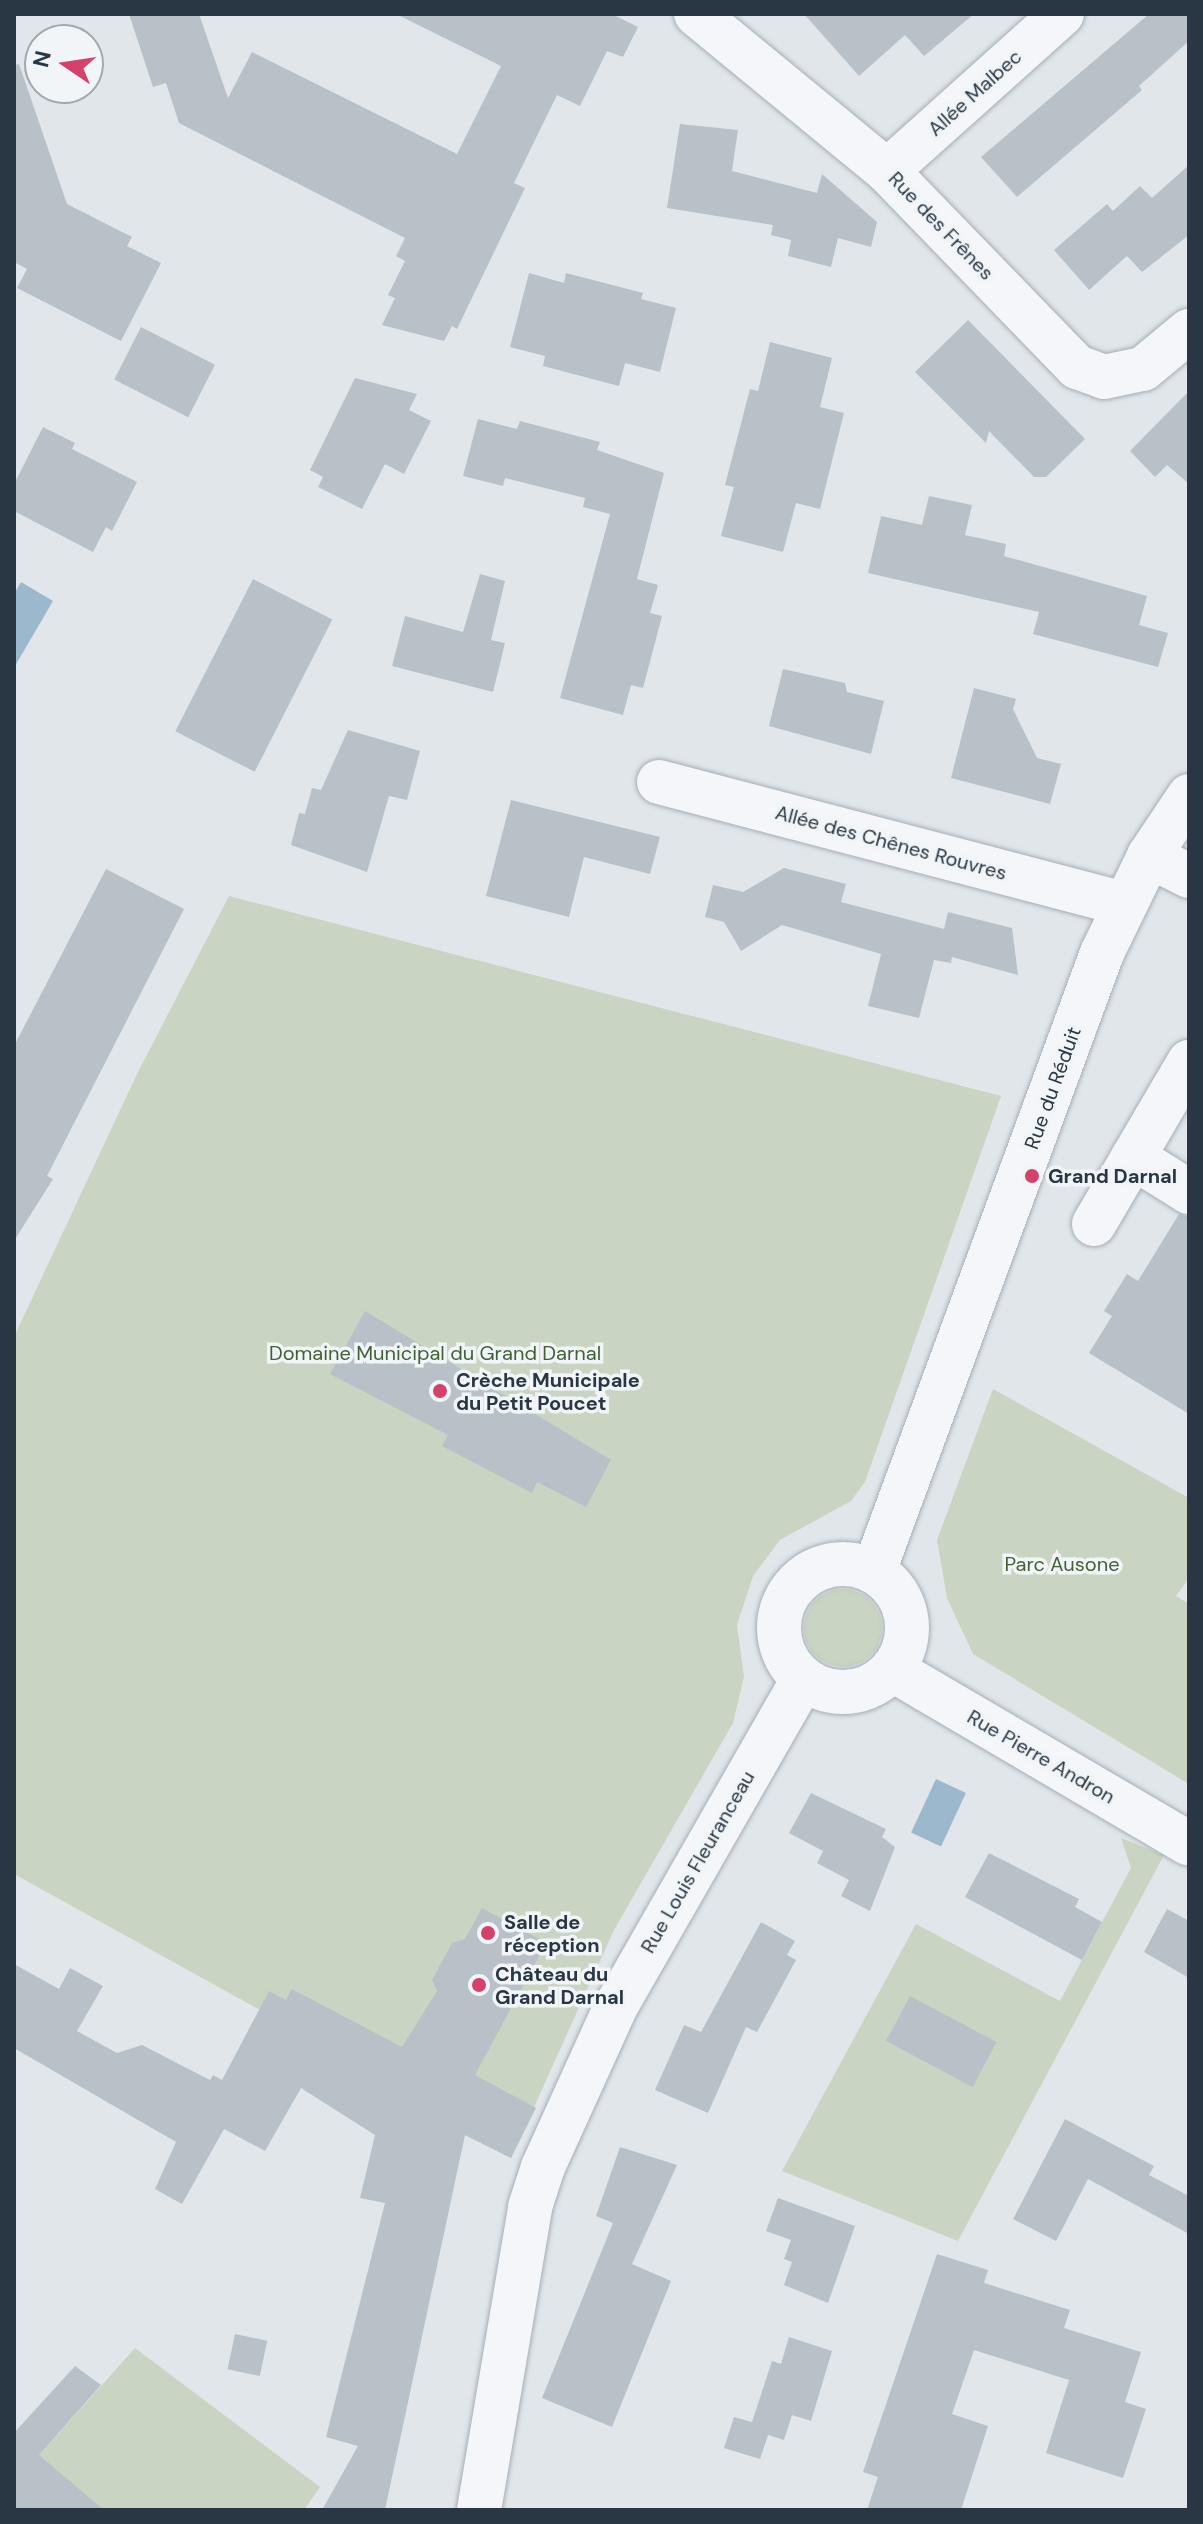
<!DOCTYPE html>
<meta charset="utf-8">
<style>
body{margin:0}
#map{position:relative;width:1203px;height:2524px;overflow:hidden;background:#e1e6eb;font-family:"DM Sans",sans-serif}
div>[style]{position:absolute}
.green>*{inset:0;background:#c9d5c2}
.round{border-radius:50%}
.water>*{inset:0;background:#9bb8cc;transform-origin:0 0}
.building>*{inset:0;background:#b8c0c8;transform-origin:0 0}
.roads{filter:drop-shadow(0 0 2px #a6aeb5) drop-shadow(0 0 2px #a6aeb5)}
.minor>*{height:44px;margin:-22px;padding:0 22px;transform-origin:22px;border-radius:22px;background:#f4f6f9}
.minor>.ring{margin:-22px;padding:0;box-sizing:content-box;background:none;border:44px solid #f4f6f9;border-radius:50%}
.dots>*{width:22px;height:22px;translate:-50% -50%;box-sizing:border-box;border:4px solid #f1f5f8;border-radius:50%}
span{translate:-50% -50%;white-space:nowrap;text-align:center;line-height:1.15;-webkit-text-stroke:7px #f1f5f8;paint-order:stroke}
.street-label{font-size:20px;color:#293643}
.poi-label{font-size:20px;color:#293643;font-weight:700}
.left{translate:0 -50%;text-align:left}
.park-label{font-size:20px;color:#426035}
.frame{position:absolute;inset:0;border:16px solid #293643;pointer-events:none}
.north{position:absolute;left:24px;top:24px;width:80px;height:80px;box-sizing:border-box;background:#f1f5f8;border:2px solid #a1a9b0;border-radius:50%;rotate:283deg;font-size:22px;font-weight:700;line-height:32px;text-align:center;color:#293643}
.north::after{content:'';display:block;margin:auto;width:28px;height:36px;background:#d44269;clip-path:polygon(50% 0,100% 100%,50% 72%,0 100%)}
</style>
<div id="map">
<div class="green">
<i style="clip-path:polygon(229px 896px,1001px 1096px,865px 1482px,851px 1501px,780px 1540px,753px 1576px,737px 1625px,744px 1677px,733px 1723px,614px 1930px,511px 2158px,338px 2072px,325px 2046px,14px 1874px,14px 1337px,136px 1076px)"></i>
<i style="clip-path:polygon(993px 1389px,1189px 1498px,1189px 1578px,1176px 1596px,1189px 1604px,1189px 1784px,973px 1654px,947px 1598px,937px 1540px)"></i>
<i class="round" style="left:804px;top:1589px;width:78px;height:78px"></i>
<i style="clip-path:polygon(1121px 1838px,1164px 1855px,958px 2241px,782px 2171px,916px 1924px,1060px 2001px,1131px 1868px)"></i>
<i style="clip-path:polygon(135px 2348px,320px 2487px,304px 2510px,14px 2510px,14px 2483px)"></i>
</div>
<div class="water">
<i style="clip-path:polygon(21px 582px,53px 601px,15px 666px,14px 594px)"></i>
<i style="left:936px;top:1779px;width:33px;height:59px;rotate:25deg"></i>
</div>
<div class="building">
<i style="clip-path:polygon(129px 14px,199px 14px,228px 98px,252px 52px,457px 154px,501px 66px,396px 14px,612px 14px,638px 27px,623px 57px,607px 51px,580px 106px,557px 95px,514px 183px,525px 188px,457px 329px,452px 326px,444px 341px,382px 325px,395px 298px,388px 295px,405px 261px,396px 256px,405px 238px,179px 123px,166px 83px,153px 87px)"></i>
<i style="clip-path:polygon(804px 14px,974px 14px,924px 56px,905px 35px,859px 76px)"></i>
<i style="clip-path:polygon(1149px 14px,1189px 14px,1189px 41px,1139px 86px,1142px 90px,1017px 197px,981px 157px)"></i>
<i style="clip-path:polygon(19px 64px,67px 204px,132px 237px,127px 246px,161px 263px,121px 341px,17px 288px,27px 269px,14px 262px,14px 65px)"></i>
<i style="clip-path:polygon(680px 124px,738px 130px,732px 171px,817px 193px,822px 174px,877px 222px,871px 247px,838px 238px,831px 267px,788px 256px,791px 240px,771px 235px,773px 225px,667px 208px)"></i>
<i style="clip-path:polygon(1189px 165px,1189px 235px,1142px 272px,1127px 256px,1089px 290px,1054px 250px,1107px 204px,1113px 211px,1140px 186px,1152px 198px)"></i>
<i style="clip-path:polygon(529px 273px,564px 283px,566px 273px,643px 293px,641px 299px,676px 308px,660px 372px,625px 363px,619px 386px,543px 366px,545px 356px,510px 347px)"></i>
<i style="clip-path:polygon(968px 320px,1085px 439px,1046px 477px,1034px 477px,989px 431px,986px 443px,915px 372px)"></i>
<i style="left:141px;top:327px;width:83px;height:59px;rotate:27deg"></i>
<i style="clip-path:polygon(770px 342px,832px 358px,820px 407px,844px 413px,820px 509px,796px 503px,783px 552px,721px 536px,734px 487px,725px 485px,750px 389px,758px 391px)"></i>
<i style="clip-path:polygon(355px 378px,417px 394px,409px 410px,431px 421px,404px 474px,385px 464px,362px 509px,318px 487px,323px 477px,310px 470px)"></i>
<i style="clip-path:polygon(1189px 391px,1189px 484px,1167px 465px,1155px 477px,1130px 451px)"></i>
<i style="clip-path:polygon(478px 419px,517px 429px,520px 421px,600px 442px,597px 450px,664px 473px,637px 579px,658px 585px,650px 613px,662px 616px,643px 688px,631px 685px,623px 715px,560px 698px,610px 514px,583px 507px,585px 498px,505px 478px,503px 486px,463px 476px)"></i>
<i style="clip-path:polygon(43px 427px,75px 443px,72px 449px,137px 482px,112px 531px,106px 527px,93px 552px,14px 511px,14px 484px)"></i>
<i style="clip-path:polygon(929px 496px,972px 505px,965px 535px,1006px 544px,1004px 556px,1147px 596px,1139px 625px,1168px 633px,1158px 667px,1033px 634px,1039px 612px,868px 573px,881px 516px,922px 525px)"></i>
<i style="clip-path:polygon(480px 574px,505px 581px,491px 640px,505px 643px,493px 692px,392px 666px,405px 616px,463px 632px)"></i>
<i style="left:253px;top:579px;width:89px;height:171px;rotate:27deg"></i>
<i style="clip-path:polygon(783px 669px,845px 683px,847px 692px,884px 701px,871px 754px,769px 726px)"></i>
<i style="clip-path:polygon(974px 688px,1016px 699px,1013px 709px,1037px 758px,1061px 764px,1050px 804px,951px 778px)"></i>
<i style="clip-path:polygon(348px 730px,420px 751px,407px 800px,389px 796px,367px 872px,291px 845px,299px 813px,305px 814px,312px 788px,321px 790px)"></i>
<i style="clip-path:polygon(511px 800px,660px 837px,650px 874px,584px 857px,569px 917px,486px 896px)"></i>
<i style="clip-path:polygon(784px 868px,846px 884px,841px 902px,944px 929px,948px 912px,1012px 928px,1018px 975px,952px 957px,951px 963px,934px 960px,919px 1018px,868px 1006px,881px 954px,782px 925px,741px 951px,724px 922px,705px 917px,713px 885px,743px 892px)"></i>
<i style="clip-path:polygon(106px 869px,184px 909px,47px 1176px,53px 1179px,14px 1241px,14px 1046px)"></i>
<i style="clip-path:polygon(1179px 1214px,1189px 1217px,1189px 1414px,1089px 1353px,1112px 1316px,1104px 1311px,1127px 1274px,1138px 1281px)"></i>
<i style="clip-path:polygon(365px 1311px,611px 1460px,586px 1507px,537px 1482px,532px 1493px,442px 1446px,448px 1435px,330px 1374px)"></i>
<i style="clip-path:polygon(811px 1793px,886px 1829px,882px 1837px,895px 1847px,870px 1911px,841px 1896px,849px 1880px,817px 1863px,823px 1851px,789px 1833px)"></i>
<i style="clip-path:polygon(989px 1853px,1079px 1899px,1075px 1907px,1102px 1922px,1082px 1960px,965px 1897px)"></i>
<i style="clip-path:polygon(482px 1908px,546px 1943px,475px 2075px,536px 2108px,511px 2158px,465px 2135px,385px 2510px,322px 2510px,358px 2446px,326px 2437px,385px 2203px,360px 2198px,375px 2135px,301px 2088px,265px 2151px,224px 2129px,182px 2204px,155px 2189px,176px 2142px,14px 2048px,14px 1964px,59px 1989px,70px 1968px,103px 1986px,77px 2031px,117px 2053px,142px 2045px,210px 2080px,213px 2075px,222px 2080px,269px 1991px,286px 2000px,292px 1989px,402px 2047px,437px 1991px,432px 1980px,452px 1943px,465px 1939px)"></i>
<i style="clip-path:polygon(1167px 1909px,1189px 1921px,1189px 1978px,1144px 1952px)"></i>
<i style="clip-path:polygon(761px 1922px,795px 1941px,787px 1955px,796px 1960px,757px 2032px,746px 2027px,708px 2113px,655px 2090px,684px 2025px,701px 2032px)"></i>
<i style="left:910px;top:1996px;width:98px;height:51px;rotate:28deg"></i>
<i style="clip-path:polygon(1065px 2119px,1154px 2166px,1149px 2175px,1189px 2196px,1189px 2234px,1088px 2179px,1056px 2241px,1013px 2219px)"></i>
<i style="clip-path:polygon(620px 2147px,677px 2165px,632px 2264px,671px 2281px,612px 2427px,542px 2398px,613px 2223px,596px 2216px)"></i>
<i style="clip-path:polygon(778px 2198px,855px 2226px,828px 2303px,784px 2285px,792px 2262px,784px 2259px,791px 2240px,766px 2231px)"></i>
<i style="clip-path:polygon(937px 2254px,988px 2270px,984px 2283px,1070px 2310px,1064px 2328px,1141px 2352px,1125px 2402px,1146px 2409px,1123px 2478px,1046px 2453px,1069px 2380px,974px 2350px,952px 2414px,988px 2426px,961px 2510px,867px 2510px,878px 2477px,863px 2472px)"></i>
<i style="left:235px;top:2334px;width:33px;height:36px;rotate:12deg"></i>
<i style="clip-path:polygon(789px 2337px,832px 2351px,811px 2421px,792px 2415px,784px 2440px,768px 2435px,760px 2459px,724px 2448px,734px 2417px,752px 2422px,772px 2361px,781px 2364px)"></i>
<i style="clip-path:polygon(75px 2366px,101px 2385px,39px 2455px,104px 2510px,14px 2510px,14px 2433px)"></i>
</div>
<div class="roads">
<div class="minor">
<i style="left:696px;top:14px;width:247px;rotate:39.4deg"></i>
<i style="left:887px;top:171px;width:273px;rotate:45.9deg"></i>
<i style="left:1077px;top:367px;width:29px;rotate:20deg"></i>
<i style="left:1104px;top:377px;width:40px;rotate:-12deg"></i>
<i style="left:1143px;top:369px;width:60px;rotate:-39.6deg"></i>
<i style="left:887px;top:171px;width:235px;rotate:-41.9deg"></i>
<i style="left:659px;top:782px;width:480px;rotate:14.7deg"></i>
<i style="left:1149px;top:856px;width:45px;rotate:26.6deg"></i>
<i style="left:1133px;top:1157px;width:66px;rotate:32deg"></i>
<i style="left:1094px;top:1224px;width:188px;rotate:-59.6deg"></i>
<i class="ring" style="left:779px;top:1564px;width:84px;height:84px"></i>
<i style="left:874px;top:1571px;width:659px;rotate:-69.75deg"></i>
<i style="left:1102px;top:953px;width:108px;rotate:-64.1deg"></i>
<i style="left:1149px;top:856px;width:72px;rotate:-56.3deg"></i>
<i style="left:893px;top:1670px;width:343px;rotate:30.4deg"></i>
<i style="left:479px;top:2510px;width:307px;rotate:-80.4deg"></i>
<i style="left:530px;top:2207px;width:42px;rotate:-72deg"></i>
<i style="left:543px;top:2167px;width:177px;rotate:-65.6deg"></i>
<i style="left:616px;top:2006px;width:376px;rotate:-60.2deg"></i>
</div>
</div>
<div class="dots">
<i style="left:1032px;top:1176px;background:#d44269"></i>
<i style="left:440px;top:1391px;background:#d44269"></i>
<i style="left:488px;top:1933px;background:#d44269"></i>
<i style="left:479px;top:1985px;background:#d44269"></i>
</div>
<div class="street-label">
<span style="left:975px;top:93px;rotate:-42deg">Allée Malbec</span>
<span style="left:941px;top:226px;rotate:46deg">Rue des Frênes</span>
<span style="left:891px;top:843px;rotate:15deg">Allée des Chênes Rouvres</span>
<span style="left:1053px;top:1088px;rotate:-70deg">Rue du Réduit</span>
<span style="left:1041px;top:1757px;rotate:30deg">Rue Pierre Andron</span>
<span style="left:698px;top:1862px;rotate:-60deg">Rue Louis Fleuranceau</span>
</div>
<div class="poi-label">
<span class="left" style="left:1048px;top:1176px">Grand Darnal</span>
<span class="left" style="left:456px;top:1392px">Crèche Municipale<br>du Petit Poucet</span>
<span class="left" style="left:504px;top:1934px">Salle de<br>réception</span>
<span class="left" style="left:495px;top:1986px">Château du<br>Grand Darnal</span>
</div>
<div class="park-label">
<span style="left:435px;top:1353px">Domaine Municipal du Grand Darnal</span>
<span style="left:1062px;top:1564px">Parc Ausone</span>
</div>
<div class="frame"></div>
<div class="north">N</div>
</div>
